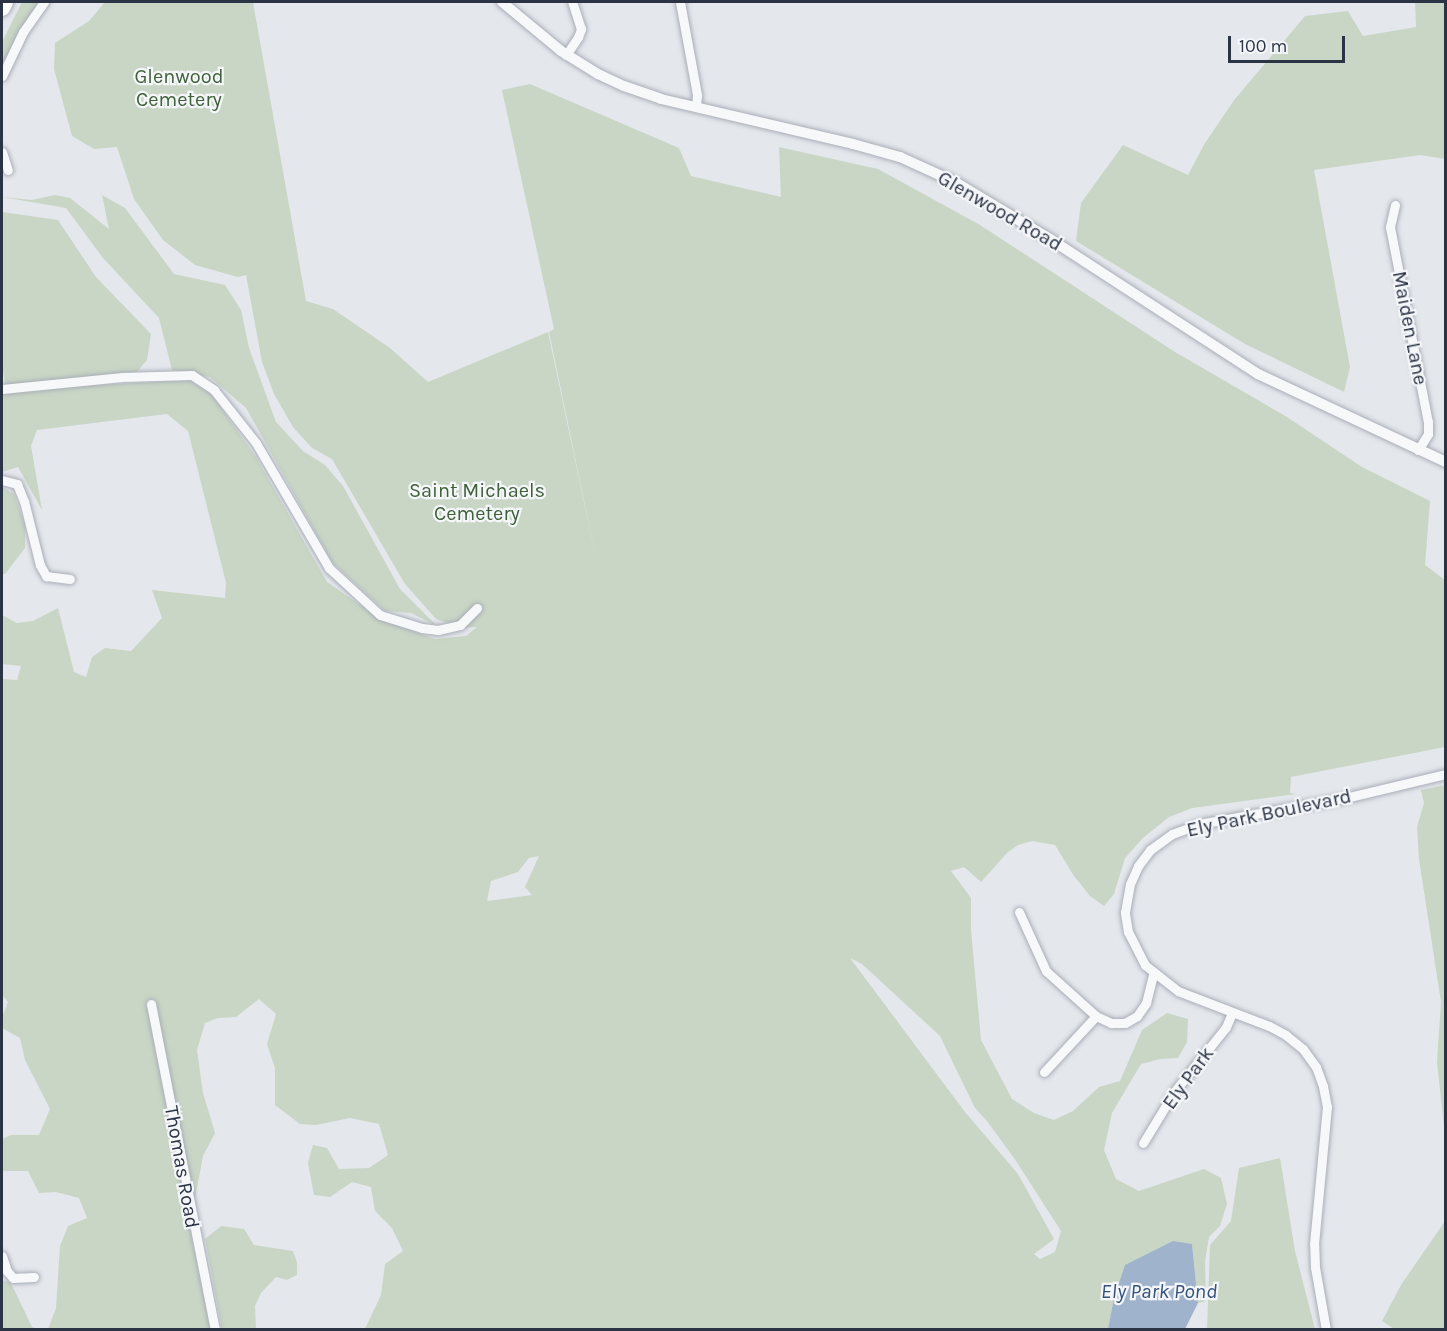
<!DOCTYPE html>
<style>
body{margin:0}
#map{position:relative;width:1447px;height:1331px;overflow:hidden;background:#e4e7ec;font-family:Karla,sans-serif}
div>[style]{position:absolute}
.green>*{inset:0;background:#c9d6c5}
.water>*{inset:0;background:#9fb4cc}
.roads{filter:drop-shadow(0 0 2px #a9aeb7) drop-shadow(0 0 2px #a9aeb7)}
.minor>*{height:9px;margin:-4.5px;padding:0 4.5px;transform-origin:4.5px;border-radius:4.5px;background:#f7f8fa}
.tertiary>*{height:10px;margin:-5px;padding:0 5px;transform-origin:5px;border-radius:5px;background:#f7f8fa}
.motorway>*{height:16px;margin:-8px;padding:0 8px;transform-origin:8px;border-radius:8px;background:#fff}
span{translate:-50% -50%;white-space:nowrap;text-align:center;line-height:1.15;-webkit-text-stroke:4.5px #f4f6f9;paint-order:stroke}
.park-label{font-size:20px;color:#3f6138}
.street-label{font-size:20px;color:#2b3445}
.water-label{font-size:21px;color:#34527a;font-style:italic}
.frame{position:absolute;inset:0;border:3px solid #2b3445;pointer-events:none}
.scale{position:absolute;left:1228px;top:36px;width:117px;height:27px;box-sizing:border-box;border:3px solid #2b3445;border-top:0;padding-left:8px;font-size:18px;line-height:21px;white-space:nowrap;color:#2b3445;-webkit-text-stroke:4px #f4f6f9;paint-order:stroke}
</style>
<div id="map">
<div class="green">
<i style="clip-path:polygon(22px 2px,39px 2px,2px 69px,2px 42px)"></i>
<i style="clip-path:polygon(evenodd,105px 2px,253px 2px,306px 301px,333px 309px,390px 348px,428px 382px,548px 332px,599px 573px,549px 332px,554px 329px,502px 90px,530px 84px,679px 148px,691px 176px,781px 197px,779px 147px,878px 169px,980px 225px,1175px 352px,1287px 417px,1362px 467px,1430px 501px,1425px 565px,1445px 580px,1445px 747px,1291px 777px,1290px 793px,1296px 794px,1192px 808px,1169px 817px,1143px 838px,1125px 858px,1114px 894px,1104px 906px,1090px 896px,1074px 876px,1055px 845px,1032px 841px,1018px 845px,1007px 853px,981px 882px,964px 867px,951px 871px,971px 898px,971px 930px,981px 1040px,1012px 1099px,1034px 1113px,1054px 1120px,1073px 1111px,1099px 1087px,1120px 1081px,1142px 1030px,1167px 1013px,1188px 1019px,1187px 1042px,1178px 1058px,1160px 1059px,1141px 1064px,1112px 1113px,1104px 1150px,1116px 1179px,1139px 1191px,1204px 1169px,1221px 1178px,1227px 1204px,1220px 1226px,1209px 1237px,1205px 1261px,1206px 1301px,1198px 1303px,1192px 1244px,1114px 1298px,1108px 1329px,365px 1329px,381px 1295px,385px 1264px,403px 1251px,392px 1228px,375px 1211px,371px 1187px,352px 1182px,330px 1197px,314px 1195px,308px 1163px,313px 1145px,327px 1148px,339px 1169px,369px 1168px,388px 1155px,379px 1124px,350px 1118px,316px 1125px,300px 1124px,275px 1105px,275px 1068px,267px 1044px,276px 1014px,259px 999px,236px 1017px,218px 1018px,205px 1023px,197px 1050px,203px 1093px,215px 1133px,203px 1156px,196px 1193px,188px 1219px,211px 1329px,48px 1329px,56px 1308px,60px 1246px,68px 1226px,87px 1218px,79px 1198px,56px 1192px,39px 1193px,28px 1171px,2px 1171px,2px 1139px,11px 1135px,39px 1135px,50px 1109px,25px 1060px,20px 1038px,2px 1028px,2px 1017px,8px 1002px,2px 995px,2px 679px,17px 680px,21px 666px,2px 664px,2px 615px,17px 623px,33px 621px,58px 608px,74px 672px,86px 677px,92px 657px,105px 648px,131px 651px,162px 618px,152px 590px,225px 598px,226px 583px,188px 431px,167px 414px,37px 430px,31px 446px,42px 510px,18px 467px,2px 472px,2px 395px,44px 388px,189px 380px,211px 394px,256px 457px,327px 582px,382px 620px,435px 639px,466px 636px,477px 627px,462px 628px,436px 619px,405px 584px,332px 459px,312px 448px,293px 427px,274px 394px,262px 362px,246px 275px,238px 277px,195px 265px,163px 240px,134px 199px,117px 147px,94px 149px,72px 136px,54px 69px,55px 43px,89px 21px,105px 2px,539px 856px,525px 887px,532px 895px,487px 901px,491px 881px,518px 872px,529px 858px,539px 856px,105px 2px,850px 958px,862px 964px,940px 1036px,975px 1108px,987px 1121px,1016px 1161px,1061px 1231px,1055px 1252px,1040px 1259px,1034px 1254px,1054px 1239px,1018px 1174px,965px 1112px,850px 958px)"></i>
<i style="clip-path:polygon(1415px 2px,1445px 2px,1445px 159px,1420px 155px,1314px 170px,1350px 367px,1344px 392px,1245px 344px,1076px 241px,1081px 203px,1123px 145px,1188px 175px,1205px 143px,1235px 99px,1305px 16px,1348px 11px,1363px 36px,1416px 27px)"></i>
<i style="clip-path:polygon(55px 195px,70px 198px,109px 229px,102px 195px,125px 208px,174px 274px,225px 285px,241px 310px,249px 348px,276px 422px,303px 451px,325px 465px,343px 486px,400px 589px,437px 626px,411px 613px,385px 611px,332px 562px,246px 408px,210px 377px,172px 370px,159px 318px,103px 258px,66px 208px,2px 197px,32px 200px)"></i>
<i style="clip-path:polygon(2px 212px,58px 220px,96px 277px,151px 334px,147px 360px,136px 373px,5px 385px,2px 364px)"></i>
<i style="clip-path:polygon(2px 487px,14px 494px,25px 525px,25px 548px,5px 574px,2px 574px)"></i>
<i style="clip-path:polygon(1445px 785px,1446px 785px,1445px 1137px,1437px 1062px,1441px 1002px,1419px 859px,1417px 827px,1424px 803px,1421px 790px)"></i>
<i style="clip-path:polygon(1280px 1158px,1295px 1251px,1315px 1329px,1207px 1329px,1210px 1245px,1231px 1221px,1239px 1168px)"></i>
<i style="clip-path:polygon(1445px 1221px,1445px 1329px,1394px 1329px,1382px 1321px,1401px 1285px)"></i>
<i style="clip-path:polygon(221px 1226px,244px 1229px,254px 1245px,293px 1251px,297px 1262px,297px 1275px,287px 1280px,276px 1277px,261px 1293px,255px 1306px,256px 1329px,222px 1329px,205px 1239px)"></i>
<i style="clip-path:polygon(2px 1280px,11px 1283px,32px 1327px,37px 1329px,2px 1329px)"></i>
</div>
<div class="water">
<i style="clip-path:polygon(1173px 1241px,1192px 1244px,1198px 1303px,1185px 1329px,1108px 1329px,1114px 1298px,1125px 1265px)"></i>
</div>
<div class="roads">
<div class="minor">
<i style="left:680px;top:2px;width:95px;rotate:79.6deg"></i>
<i style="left:697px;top:95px;width:12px;rotate:95deg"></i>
<i style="left:566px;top:55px;width:22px;rotate:-56deg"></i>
<i style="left:578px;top:37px;width:9px;rotate:-69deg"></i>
<i style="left:581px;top:29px;width:28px;rotate:-108deg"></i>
<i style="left:2px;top:76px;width:49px;rotate:-64.5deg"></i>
<i style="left:23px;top:32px;width:37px;rotate:-55deg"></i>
<i style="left:2px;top:152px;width:19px;rotate:72deg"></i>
<i style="left:1395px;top:205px;width:23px;rotate:103deg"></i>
<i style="left:1390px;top:227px;width:199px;rotate:79deg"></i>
<i style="left:1428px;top:422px;width:12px;rotate:90deg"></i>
<i style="left:1428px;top:434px;width:19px;rotate:122deg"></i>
<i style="left:2px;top:389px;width:121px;rotate:-5.7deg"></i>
<i style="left:122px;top:377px;width:70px;rotate:-1.6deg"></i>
<i style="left:192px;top:375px;width:27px;rotate:34deg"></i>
<i style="left:214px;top:390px;width:68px;rotate:51.6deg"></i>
<i style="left:256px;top:443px;width:145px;rotate:59.7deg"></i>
<i style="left:329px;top:568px;width:69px;rotate:42.7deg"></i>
<i style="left:380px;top:615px;width:44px;rotate:17.2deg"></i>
<i style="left:422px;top:628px;width:16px;rotate:7deg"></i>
<i style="left:438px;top:630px;width:23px;rotate:-13deg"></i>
<i style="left:460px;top:625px;width:24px;rotate:-45deg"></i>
<i style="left:2px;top:480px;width:16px;rotate:15deg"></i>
<i style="left:17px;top:484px;width:18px;rotate:68deg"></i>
<i style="left:24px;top:501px;width:66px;rotate:76deg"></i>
<i style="left:40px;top:565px;width:13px;rotate:61deg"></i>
<i style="left:46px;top:576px;width:24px;rotate:7deg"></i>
<i style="left:1019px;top:912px;width:65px;rotate:65.4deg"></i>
<i style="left:1046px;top:971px;width:67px;rotate:42deg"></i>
<i style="left:1096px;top:1016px;width:17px;rotate:25deg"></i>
<i style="left:1111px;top:1023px;width:14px"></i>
<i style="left:1125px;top:1023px;width:14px;rotate:-30deg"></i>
<i style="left:1137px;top:1016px;width:16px;rotate:-55deg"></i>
<i style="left:1146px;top:1003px;width:30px;rotate:-76deg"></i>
<i style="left:151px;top:1004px;width:332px;rotate:78.9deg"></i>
<i style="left:1044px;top:1072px;width:76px;rotate:-47.1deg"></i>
<i style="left:1143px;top:1143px;width:60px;rotate:-58.7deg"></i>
<i style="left:1174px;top:1092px;width:83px;rotate:-51.3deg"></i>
<i style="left:1226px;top:1027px;width:15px;rotate:-67deg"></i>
<i style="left:2px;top:1256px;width:16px;rotate:72deg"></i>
<i style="left:7px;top:1271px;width:9px;rotate:49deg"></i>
<i style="left:13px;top:1278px;width:21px;rotate:-3deg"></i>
<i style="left:1326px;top:1330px;width:64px;rotate:-99.9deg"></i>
<i style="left:1315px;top:1267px;width:23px;rotate:-92deg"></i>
<i style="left:1314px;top:1244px;width:138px;rotate:-84.6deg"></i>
<i style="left:1327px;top:1107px;width:21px;rotate:-101deg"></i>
<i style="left:1323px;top:1086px;width:20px;rotate:-110deg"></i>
<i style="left:1316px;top:1067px;width:22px;rotate:-126deg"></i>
<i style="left:1303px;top:1049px;width:22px;rotate:-141deg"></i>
<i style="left:1286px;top:1035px;width:19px;rotate:-152deg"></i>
<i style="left:1269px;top:1026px;width:97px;rotate:-159deg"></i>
<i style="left:1178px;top:991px;width:42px;rotate:-141.8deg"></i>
<i style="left:1145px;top:965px;width:37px;rotate:-117deg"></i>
<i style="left:1128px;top:932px;width:20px;rotate:-99deg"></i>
<i style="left:1125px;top:912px;width:28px;rotate:-80deg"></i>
<i style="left:1130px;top:884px;width:20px;rotate:-66deg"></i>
<i style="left:1138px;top:866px;width:20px;rotate:-53deg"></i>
<i style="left:1150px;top:850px;width:27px;rotate:-36deg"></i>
<i style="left:1172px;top:834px;width:29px;rotate:-20deg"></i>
<i style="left:1199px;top:824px;width:148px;rotate:-10.1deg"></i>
<i style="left:1345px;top:798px;width:104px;rotate:-13.4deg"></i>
</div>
<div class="tertiary">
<i style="left:502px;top:2px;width:77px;rotate:39.7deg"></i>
<i style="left:561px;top:51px;width:44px;rotate:31.9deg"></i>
<i style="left:598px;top:74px;width:29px;rotate:25deg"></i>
<i style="left:624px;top:86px;width:39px;rotate:19deg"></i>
<i style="left:661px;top:99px;width:197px;rotate:13.2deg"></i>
<i style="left:853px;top:144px;width:49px;rotate:15.5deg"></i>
<i style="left:900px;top:157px;width:63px;rotate:24.5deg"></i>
<i style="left:957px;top:183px;width:109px;rotate:31.1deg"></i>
<i style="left:1050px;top:239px;width:248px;rotate:33deg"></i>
<i style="left:1258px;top:374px;width:208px;rotate:25.1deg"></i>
</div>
<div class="motorway">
<i style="left:2px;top:8px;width:7px;rotate:-63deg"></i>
</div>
</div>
<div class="park-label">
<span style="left:179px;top:88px">Glenwood<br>Cemetery</span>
<span style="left:477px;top:502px">Saint Michaels<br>Cemetery</span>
</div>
<div class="street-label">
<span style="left:1000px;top:211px;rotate:30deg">Glenwood Road</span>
<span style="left:1410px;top:328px;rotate:79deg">Maiden Lane</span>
<span style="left:1269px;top:813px;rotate:-12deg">Ely Park Boulevard</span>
<span style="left:1188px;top:1078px;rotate:-54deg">Ely Park</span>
<span style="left:182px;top:1167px;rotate:80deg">Thomas Road</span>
</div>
<div class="water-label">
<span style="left:1159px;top:1291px">Ely Park Pond</span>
</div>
<div class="frame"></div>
<div class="scale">100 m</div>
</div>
